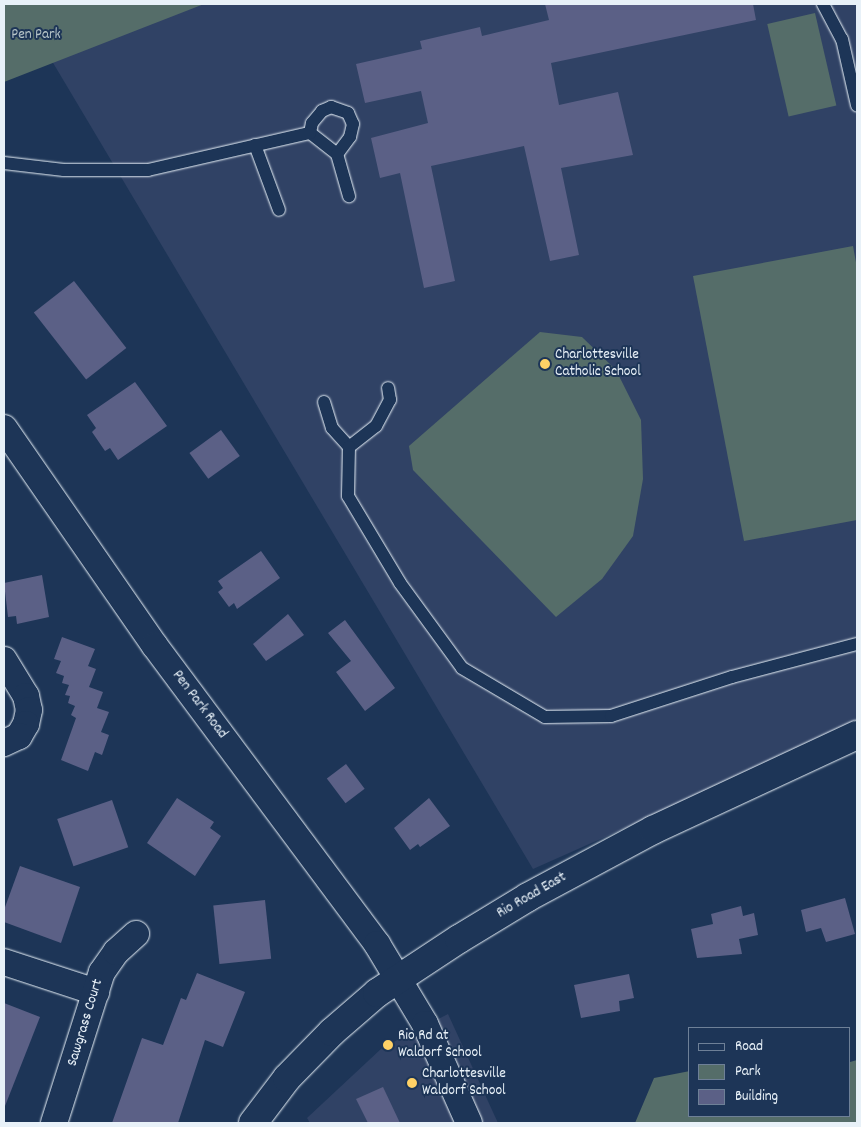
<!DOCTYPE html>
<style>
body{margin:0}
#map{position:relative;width:861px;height:1127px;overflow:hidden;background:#1d3557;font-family:Dekko,sans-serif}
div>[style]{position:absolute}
.built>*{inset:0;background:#304265}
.green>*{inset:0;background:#556d69;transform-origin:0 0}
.building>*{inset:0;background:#5b6086;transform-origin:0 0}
.roads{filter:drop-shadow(0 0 1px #e8f1f8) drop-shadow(0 0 1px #e8f1f8)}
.service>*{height:12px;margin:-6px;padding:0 6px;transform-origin:6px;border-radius:6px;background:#1d3557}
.minor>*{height:26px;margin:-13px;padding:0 13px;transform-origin:13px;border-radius:13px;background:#1d3557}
.tertiary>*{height:28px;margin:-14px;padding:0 14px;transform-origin:14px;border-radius:14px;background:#1d3557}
.dots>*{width:14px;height:14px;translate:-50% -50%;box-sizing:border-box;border:2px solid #1d3557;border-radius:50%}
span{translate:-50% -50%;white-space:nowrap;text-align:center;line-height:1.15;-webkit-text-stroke:4px #1d3557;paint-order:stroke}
.park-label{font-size:15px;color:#b5c3c6}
.poi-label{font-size:15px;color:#e8f1f8}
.left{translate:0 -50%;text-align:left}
.street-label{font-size:15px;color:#e8f1f8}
.frame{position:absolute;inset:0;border:5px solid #e8f1f8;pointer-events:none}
.legend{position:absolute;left:688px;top:1027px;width:162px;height:90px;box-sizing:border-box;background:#1d3557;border:1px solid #6e8097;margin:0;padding:6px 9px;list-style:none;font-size:15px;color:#e8f1f8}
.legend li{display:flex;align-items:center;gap:10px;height:25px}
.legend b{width:25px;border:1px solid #6e8097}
</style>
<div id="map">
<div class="built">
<i style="clip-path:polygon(18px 4px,857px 4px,857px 725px,533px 869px)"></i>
<i style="clip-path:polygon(448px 1014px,498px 1123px,310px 1123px,307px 1118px,382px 1048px)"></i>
</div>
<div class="green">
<i style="clip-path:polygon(4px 4px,204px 4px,4px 82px)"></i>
<i style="left:815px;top:13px;width:95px;height:49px;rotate:77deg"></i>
<i style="clip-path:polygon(853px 246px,857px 268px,857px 520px,744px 541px,693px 276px)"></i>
<i style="clip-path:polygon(540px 332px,582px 337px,616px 370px,641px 420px,643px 479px,633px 536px,602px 579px,556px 617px,413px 470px,409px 446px)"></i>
<i style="clip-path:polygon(857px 1060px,857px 1123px,635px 1123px,654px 1078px,690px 1071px,690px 1116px,850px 1116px,850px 1062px)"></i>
</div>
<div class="building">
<i style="clip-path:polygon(545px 4px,753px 4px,756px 20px,551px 63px,559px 105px,618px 92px,633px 155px,561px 168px,579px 255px,550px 261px,524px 146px,431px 166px,455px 281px,424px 288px,400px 173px,380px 178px,371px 138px,428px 123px,421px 91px,365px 103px,356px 64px,422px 49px,420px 41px,480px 27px,482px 36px,549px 20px)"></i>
<i style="left:74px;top:281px;width:85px;height:51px;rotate:52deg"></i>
<i style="clip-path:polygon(135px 382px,167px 426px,118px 460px,110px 448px,105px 451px,92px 432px,96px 428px,87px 415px)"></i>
<i style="left:221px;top:430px;width:32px;height:39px;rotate:54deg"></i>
<i style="clip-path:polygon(261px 551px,280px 578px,237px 609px,234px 603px,229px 607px,218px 592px,223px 588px,218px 581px)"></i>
<i style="clip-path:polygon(42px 575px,49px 617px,17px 624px,16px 616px,8px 617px,4px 583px)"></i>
<i style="clip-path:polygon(288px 614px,304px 635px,266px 661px,253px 644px)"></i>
<i style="clip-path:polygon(345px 620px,395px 688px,365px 711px,336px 672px,351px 661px,328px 633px)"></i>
<i style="clip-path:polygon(62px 637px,95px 649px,88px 666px,96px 669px,89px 687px,103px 692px,97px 708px,109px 712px,101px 732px,109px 735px,102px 755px,95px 752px,88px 771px,61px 760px,76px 718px,71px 715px,75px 706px,68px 703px,70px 696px,65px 695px,69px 685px,62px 683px,64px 676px,56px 673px,61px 661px,54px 659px)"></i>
<i style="left:346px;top:764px;width:31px;height:24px;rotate:53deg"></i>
<i style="clip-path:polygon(177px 798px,214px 822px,210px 828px,221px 836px,195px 876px,147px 843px)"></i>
<i style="clip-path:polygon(429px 798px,450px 826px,420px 847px,418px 844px,410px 850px,394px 828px)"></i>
<i style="left:112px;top:800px;width:50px;height:58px;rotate:71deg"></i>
<i style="clip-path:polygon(20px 866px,80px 887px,61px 943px,4px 922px,4px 910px)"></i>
<i style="clip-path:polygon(845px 898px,855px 934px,826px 942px,821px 928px,806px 932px,801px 910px)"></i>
<i style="left:265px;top:900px;width:59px;height:52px;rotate:84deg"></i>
<i style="clip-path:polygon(741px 906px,743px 916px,754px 913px,758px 935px,739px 939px,742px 954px,697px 958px,691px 929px,713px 924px,711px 914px)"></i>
<i style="clip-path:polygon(197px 973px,245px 992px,223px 1047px,205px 1040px,178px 1123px,112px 1123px,142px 1038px,163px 1045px,181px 998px,186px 1000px)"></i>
<i style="clip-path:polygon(629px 974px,634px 998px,619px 1001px,620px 1011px,581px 1018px,574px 985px)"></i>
<i style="clip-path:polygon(4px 1003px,40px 1017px,5px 1106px,4px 1106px)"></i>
<i style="clip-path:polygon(383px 1087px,400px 1123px,368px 1123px,356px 1099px)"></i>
</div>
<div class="roads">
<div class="service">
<i style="left:823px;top:4px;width:40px;rotate:62deg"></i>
<i style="left:842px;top:39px;width:68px;rotate:77.2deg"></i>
<i style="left:255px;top:145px;width:69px;rotate:69.7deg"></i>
<i style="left:337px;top:154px;width:34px;rotate:-142deg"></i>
<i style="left:310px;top:133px;width:10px;rotate:-79deg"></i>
<i style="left:312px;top:123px;width:16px;rotate:-50deg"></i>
<i style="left:322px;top:111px;width:10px;rotate:-24deg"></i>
<i style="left:331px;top:107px;width:18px;rotate:19deg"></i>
<i style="left:348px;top:113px;width:12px;rotate:66deg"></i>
<i style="left:353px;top:124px;width:13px;rotate:103deg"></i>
<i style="left:350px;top:137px;width:21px;rotate:127deg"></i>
<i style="left:337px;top:154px;width:44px;rotate:74.1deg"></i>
<i style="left:4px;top:163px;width:60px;rotate:6.7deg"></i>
<i style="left:64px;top:170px;width:84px"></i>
<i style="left:148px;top:170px;width:166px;rotate:-12.9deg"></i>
<i style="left:324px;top:402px;width:27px;rotate:73deg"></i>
<i style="left:332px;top:428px;width:25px;rotate:48deg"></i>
<i style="left:349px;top:447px;width:34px;rotate:-38deg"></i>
<i style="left:376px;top:426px;width:30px;rotate:-62deg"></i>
<i style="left:390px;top:400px;width:12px;rotate:-99deg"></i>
<i style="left:349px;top:447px;width:49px;rotate:91.2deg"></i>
<i style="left:348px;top:496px;width:101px;rotate:59.1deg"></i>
<i style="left:400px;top:583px;width:105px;rotate:53.9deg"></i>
<i style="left:462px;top:668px;width:96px;rotate:30.6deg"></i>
<i style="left:545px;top:717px;width:66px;rotate:-0.9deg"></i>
<i style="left:611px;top:716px;width:127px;rotate:-17.9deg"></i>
<i style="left:732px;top:677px;width:129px;rotate:-14.8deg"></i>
</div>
<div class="minor">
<i style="left:4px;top:428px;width:265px;rotate:55.3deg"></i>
<i style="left:155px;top:646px;width:372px;rotate:53.3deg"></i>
<i style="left:377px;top:944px;width:93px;rotate:59deg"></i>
<i style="left:425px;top:1024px;width:108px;rotate:66deg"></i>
<i style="left:4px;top:660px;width:42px;rotate:58.6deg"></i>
<i style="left:26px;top:696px;width:14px;rotate:78deg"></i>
<i style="left:29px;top:710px;width:14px;rotate:102deg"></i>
<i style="left:26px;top:724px;width:14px;rotate:120deg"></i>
<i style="left:19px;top:736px;width:17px;rotate:155deg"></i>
<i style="left:4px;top:962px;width:97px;rotate:18.1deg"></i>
<i style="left:54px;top:1123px;width:158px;rotate:-72.4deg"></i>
<i style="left:102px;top:972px;width:24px;rotate:-55deg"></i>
<i style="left:116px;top:952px;width:27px;rotate:-42deg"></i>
</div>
<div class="tertiary">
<i style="left:253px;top:1123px;width:56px;rotate:-52.9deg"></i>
<i style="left:287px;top:1078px;width:64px;rotate:-45.6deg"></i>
<i style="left:332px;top:1032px;width:60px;rotate:-40.9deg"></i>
<i style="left:377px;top:993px;width:98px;rotate:-33.4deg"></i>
<i style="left:459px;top:939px;width:81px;rotate:-31.3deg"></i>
<i style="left:528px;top:897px;width:142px;rotate:-28.2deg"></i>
<i style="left:653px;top:830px;width:225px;rotate:-25deg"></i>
</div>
</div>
<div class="dots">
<i style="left:545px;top:364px;background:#ffd166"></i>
<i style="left:388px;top:1045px;background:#ffd166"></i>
<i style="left:412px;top:1083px;background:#ffd166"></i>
</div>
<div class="park-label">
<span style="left:36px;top:36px">Pen Park</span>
</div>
<div class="poi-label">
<span class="left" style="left:555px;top:364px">Charlottesville<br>Catholic School</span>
<span class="left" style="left:398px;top:1045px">Rio Rd at<br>Waldorf School</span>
<span class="left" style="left:422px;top:1083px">Charlottesville<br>Waldorf School</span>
</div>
<div class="street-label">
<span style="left:199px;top:705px;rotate:53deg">Pen Park Road</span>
<span style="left:532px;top:896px;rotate:-30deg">Rio Road East</span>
<span style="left:86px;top:1023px;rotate:-73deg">Sawgrass Court</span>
</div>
<div class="frame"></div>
<ul class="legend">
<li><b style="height:6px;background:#1d3557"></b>Road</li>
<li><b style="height:14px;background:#556d69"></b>Park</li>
<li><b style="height:14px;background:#5b6086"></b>Building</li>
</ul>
</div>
